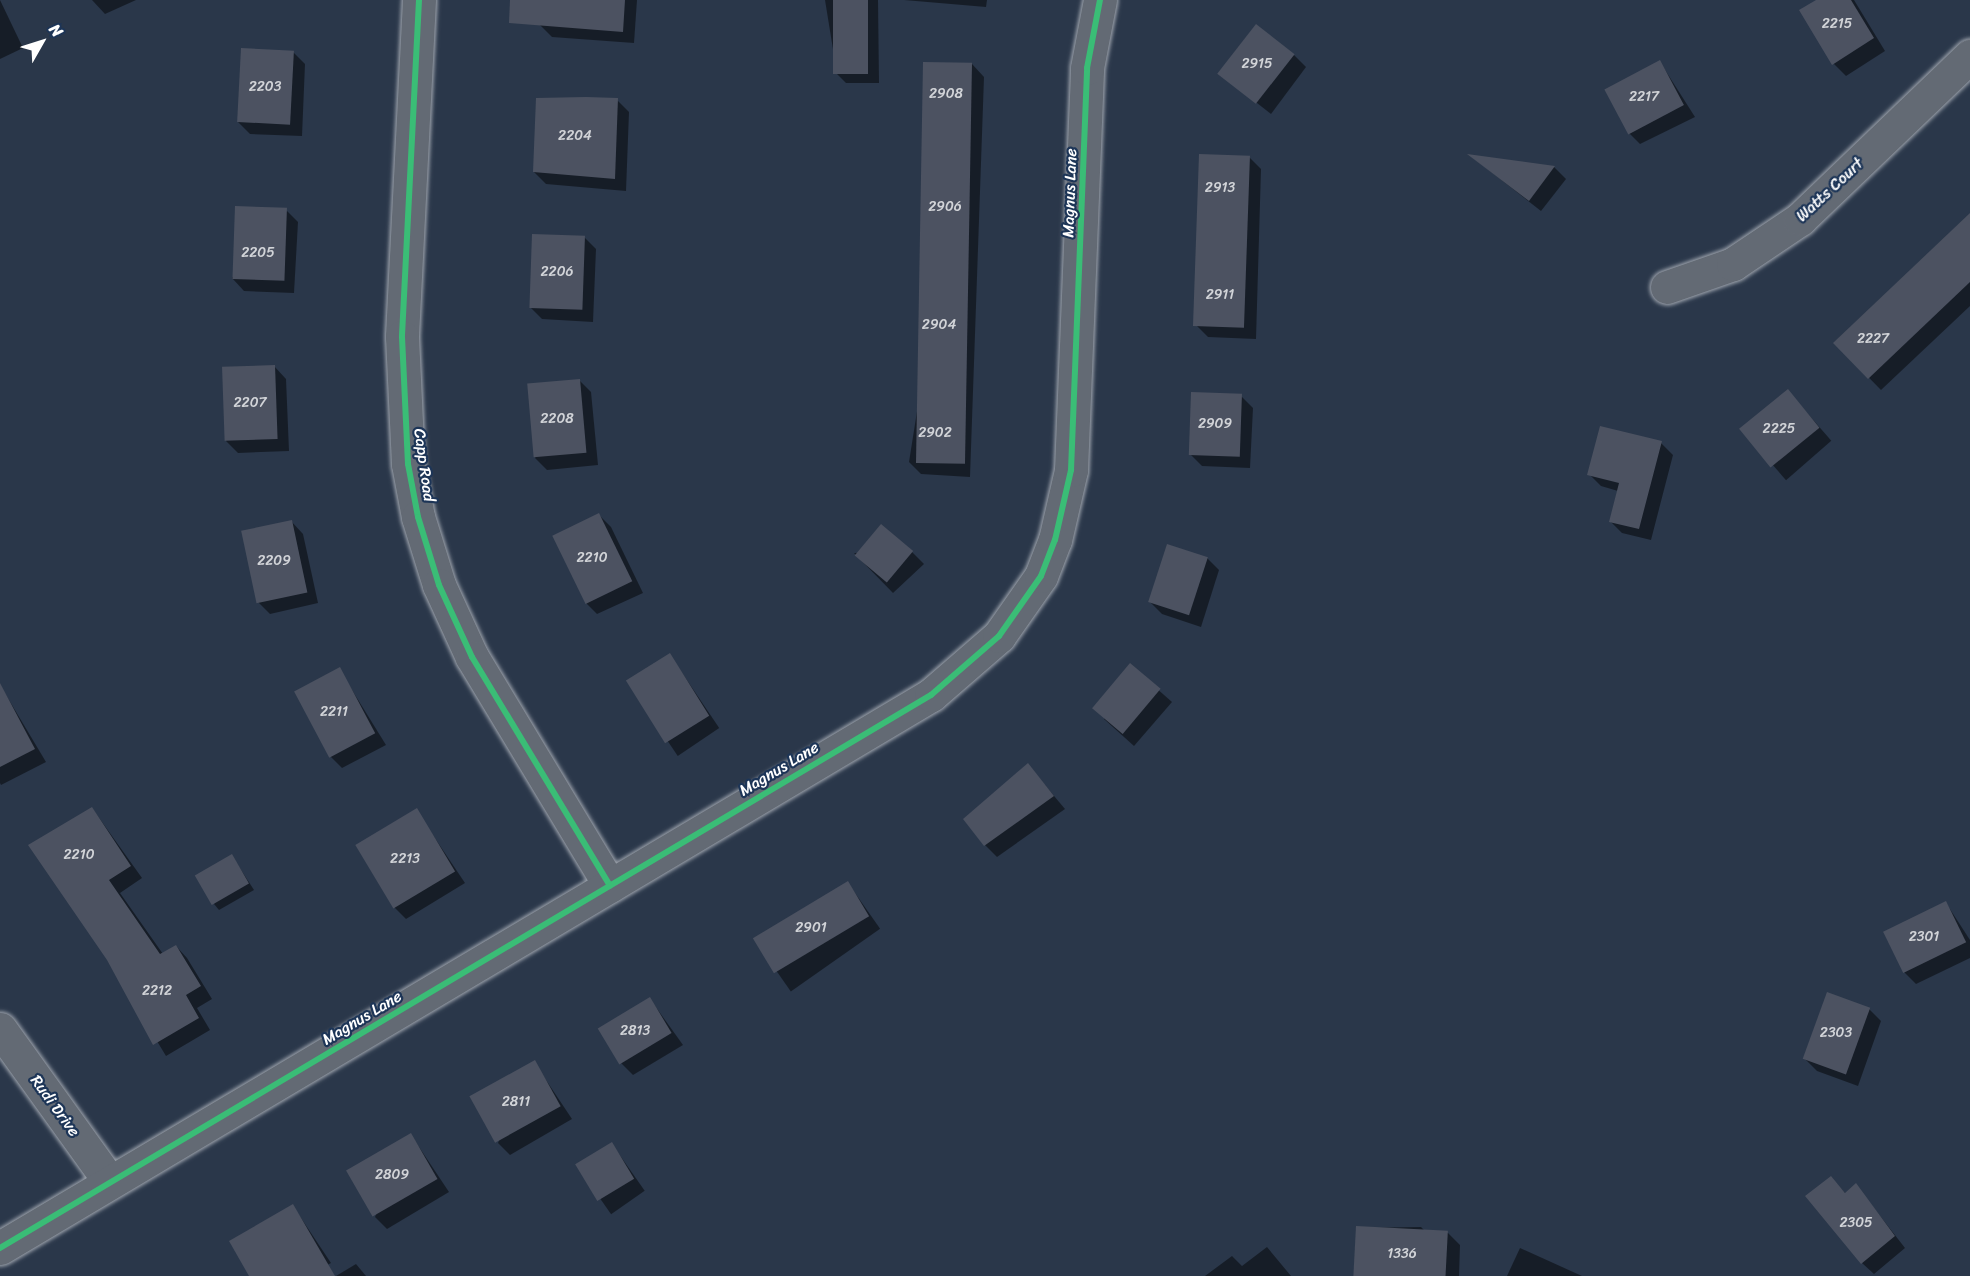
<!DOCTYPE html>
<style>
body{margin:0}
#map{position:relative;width:1970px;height:1276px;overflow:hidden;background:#2a374a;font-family:Sriracha,sans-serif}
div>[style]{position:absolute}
.shadow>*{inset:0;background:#0007;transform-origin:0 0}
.building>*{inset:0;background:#4c5261;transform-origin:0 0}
.roads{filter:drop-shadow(0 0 2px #9fa5ae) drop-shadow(0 0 2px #9fa5ae)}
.minor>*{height:33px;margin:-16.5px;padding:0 16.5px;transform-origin:16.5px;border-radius:16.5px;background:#636a74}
.cycleway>*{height:6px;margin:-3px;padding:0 3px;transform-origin:3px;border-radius:3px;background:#3abd76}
span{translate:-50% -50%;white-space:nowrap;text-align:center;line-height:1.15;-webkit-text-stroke:4.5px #1d3557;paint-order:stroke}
.number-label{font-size:14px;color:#d2d4d8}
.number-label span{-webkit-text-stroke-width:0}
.street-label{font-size:16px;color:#fff}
.north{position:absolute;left:12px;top:12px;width:60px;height:60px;-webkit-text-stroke:4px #1d3557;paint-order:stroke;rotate:51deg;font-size:16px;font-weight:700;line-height:24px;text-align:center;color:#fff}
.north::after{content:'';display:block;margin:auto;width:21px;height:27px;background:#fff;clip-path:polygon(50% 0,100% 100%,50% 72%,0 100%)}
</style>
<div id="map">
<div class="shadow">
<i style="clip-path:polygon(0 0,23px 48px,0 59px)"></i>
<i style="clip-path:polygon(92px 0,136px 0,105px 14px)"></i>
<i style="clip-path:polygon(541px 0,637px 0,634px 43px,552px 37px,540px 25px)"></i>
<i style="clip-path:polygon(825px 0,878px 0,879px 83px,846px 83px,837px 74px)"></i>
<i style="clip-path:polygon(904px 0,987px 0,986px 7px)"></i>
<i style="clip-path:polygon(1819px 0,1854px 0,1885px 51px,1846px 76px,1834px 64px)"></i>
<i style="clip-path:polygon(293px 52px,305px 64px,302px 136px,250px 134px,238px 122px)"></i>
<i style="clip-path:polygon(1294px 55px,1306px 67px,1271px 114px,1220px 74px)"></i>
<i style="clip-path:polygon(1660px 62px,1695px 117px,1640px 144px,1628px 132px)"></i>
<i style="clip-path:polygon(972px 64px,984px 77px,970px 477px,921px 474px,909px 462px)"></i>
<i style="clip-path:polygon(617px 100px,629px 112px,626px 191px,546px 184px,534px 172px)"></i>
<i style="clip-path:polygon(1471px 156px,1554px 167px,1566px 179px,1541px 211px)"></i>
<i style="clip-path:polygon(1249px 157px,1261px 169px,1256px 339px,1208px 337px,1196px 325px)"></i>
<i style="clip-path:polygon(286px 210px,298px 222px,294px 293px,244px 291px,232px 278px)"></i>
<i style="clip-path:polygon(1970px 235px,1970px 306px,1881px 390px,1835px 343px)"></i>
<i style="clip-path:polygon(584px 237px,596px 249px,593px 322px,542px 319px,530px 307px)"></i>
<i style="clip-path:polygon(274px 366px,286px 379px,289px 451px,238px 453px,226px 441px)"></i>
<i style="clip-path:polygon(579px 380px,591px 392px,598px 465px,547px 470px,535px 458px)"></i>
<i style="left:1788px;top:391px;width:66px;height:60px;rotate:49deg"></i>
<i style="clip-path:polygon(1241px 396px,1253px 408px,1250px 468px,1202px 466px,1190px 454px)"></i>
<i style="clip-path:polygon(1661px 443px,1673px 455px,1651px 540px,1622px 533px,1610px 521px,1618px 491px,1601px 486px,1589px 474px)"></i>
<i style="clip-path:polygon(599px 515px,611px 527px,643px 593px,597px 614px,585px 602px)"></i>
<i style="clip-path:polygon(291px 521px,303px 534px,318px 603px,270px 614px,258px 602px)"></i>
<i style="clip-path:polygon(912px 552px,924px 564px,893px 593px,854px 553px)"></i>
<i style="clip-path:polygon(1207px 558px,1219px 570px,1201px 627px,1162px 614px,1150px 602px)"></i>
<i style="left:670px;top:655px;width:88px;height:50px;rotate:56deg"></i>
<i style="clip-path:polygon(1130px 665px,1172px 702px,1134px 746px,1104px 719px)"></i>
<i style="clip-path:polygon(339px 669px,386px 745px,342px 768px,330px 756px)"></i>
<i style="clip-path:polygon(0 685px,46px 762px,1px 785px,0 783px)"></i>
<i style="clip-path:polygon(1028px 765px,1065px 809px,997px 857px,985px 845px)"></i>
<i style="clip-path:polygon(92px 808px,142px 878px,120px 893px,163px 954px,176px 946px,187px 958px,212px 999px,197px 1008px,210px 1030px,166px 1056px,108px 960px)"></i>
<i style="clip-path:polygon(416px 810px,465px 883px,406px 919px,394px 907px)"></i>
<i style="clip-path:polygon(232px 856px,254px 890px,219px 910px,214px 904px)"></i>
<i style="left:848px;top:883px;width:56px;height:109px;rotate:55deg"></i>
<i style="clip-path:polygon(1946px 903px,1970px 940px,1970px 958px,1916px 984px,1904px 972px)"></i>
<i style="clip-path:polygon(650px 999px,683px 1045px,633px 1075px,621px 1063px)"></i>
<i style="clip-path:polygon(1869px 1009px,1881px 1021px,1858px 1086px,1817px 1071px,1805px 1059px)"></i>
<i style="clip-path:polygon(534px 1062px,572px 1119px,510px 1155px,498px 1143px)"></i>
<i style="clip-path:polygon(411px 1135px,449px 1192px,387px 1229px,375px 1217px)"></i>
<i style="left:612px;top:1144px;width:57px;height:41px;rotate:55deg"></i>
<i style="clip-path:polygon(1831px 1178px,1846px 1194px,1856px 1185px,1905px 1248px,1874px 1274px,1862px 1263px)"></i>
<i style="clip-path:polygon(293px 1206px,331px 1263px,307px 1276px,251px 1276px)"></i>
<i style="clip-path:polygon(1421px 1227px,1427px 1233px,1448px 1233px,1460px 1245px,1459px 1276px,1358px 1276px,1358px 1228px)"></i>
<i style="clip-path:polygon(1267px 1247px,1291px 1276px,1205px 1276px,1232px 1256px,1242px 1266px)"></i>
<i style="clip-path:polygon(1520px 1248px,1582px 1276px,1507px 1276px)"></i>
<i style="clip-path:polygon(356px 1264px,366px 1276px,336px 1276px)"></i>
</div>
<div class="building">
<i style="clip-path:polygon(510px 0,625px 0,623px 32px,509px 23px)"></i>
<i style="left:833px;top:0;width:35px;height:74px"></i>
<i style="clip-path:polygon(1816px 0,1851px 0,1874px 38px,1832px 65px,1799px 10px)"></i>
<i style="left:1256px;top:24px;width:49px;height:63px;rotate:38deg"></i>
<i style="left:241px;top:48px;width:53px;height:74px;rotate:3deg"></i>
<i style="left:1660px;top:60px;width:51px;height:63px;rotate:62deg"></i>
<i style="left:923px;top:62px;width:49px;height:401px;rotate:1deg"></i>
<i style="clip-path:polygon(586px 97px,618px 98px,615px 179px,533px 172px,536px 98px)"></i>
<i style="left:1199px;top:154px;width:51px;height:172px;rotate:2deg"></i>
<i style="clip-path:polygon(1467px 154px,1555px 166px,1529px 201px)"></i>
<i style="left:235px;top:206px;width:52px;height:73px;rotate:2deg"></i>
<i style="clip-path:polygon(1970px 213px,1970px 282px,1868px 379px,1833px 343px)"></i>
<i style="left:532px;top:234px;width:53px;height:74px;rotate:2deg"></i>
<i style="left:275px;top:365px;width:74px;height:53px;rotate:88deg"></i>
<i style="left:580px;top:379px;width:74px;height:53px;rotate:85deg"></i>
<i style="left:1788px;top:389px;width:50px;height:63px;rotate:51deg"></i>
<i style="left:1191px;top:392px;width:51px;height:63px;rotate:2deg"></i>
<i style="clip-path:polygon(1600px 426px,1662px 441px,1639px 529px,1609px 522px,1619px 483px,1587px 475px)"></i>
<i style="left:599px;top:513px;width:76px;height:52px;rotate:64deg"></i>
<i style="left:292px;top:520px;width:74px;height:52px;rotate:78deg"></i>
<i style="left:881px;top:524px;width:42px;height:41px;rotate:40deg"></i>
<i style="left:1167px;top:544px;width:43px;height:61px;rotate:18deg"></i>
<i style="left:670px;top:653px;width:74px;height:52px;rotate:58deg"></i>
<i style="left:1130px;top:663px;width:40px;height:59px;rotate:40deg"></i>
<i style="left:340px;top:667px;width:75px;height:52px;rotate:62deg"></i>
<i style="clip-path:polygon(0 683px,35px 749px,0 767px)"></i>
<i style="clip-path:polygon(1028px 763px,1054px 796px,984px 846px,963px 819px)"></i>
<i style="clip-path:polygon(92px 807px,131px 866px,109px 880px,160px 954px,176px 945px,201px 986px,186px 995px,199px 1018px,153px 1045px,107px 960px,28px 845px)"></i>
<i style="left:417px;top:808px;width:74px;height:72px;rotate:59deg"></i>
<i style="left:232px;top:854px;width:34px;height:43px;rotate:60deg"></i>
<i style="left:848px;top:881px;width:41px;height:111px;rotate:59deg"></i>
<i style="left:1946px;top:901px;width:46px;height:70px;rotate:64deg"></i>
<i style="left:1827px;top:992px;width:46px;height:71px;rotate:20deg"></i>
<i style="left:650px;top:997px;width:42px;height:61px;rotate:59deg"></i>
<i style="left:535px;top:1060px;width:53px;height:75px;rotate:61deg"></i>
<i style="left:411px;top:1133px;width:53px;height:75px;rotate:60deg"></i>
<i style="left:612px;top:1142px;width:43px;height:43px;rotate:59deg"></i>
<i style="clip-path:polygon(1831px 1176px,1845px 1193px,1856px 1183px,1895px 1236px,1861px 1264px,1805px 1196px)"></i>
<i style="clip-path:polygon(293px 1204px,335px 1276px,249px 1276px,229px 1241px)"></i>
<i style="left:1356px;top:1226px;width:92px;height:50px;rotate:3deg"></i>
</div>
<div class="roads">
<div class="minor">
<i style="left:419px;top:0;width:337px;rotate:92.9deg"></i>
<i style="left:402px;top:337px;width:127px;rotate:87.3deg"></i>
<i style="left:408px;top:464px;width:54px;rotate:79.3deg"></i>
<i style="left:418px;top:517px;width:71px;rotate:72.8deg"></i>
<i style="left:439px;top:585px;width:79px;rotate:65.4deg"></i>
<i style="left:472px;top:657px;width:267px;rotate:58.9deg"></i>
<i style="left:1667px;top:287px;width:70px;rotate:-19.2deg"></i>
<i style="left:1733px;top:264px;width:81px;rotate:-33.9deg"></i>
<i style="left:1800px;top:219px;width:236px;rotate:-43.8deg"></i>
<i style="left:0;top:1029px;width:188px;rotate:54.3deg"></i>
<i style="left:0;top:1248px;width:1083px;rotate:-30.71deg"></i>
<i style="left:931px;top:695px;width:90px;rotate:-40.9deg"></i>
<i style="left:999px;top:636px;width:73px;rotate:-55deg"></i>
<i style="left:1041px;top:576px;width:39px;rotate:-69deg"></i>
<i style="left:1055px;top:540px;width:72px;rotate:-77.1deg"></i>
<i style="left:1071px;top:470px;width:402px;rotate:-87.7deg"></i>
<i style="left:1087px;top:68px;width:69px;rotate:-79.2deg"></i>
</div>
</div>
<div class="cycleway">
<i style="left:419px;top:0;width:337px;rotate:92.9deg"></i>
<i style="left:402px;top:337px;width:127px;rotate:87.3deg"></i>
<i style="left:408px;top:464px;width:54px;rotate:79.3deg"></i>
<i style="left:418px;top:517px;width:71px;rotate:72.8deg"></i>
<i style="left:439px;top:585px;width:79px;rotate:65.4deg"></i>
<i style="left:472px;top:657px;width:267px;rotate:58.9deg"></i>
<i style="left:0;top:1248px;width:1083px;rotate:-30.71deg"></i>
<i style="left:931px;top:695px;width:90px;rotate:-40.9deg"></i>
<i style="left:999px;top:636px;width:73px;rotate:-55deg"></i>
<i style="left:1041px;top:576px;width:39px;rotate:-69deg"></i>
<i style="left:1055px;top:540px;width:72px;rotate:-77.1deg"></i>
<i style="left:1071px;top:470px;width:402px;rotate:-87.7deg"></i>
<i style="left:1087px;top:68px;width:69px;rotate:-79.2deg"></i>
</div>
<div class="number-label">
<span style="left:1837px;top:24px">2215</span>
<span style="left:1257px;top:64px">2915</span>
<span style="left:265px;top:87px">2203</span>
<span style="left:946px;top:94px">2908</span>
<span style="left:1644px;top:97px">2217</span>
<span style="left:575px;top:136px">2204</span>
<span style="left:1220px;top:188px">2913</span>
<span style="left:945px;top:207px">2906</span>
<span style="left:258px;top:253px">2205</span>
<span style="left:557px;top:272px">2206</span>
<span style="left:1220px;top:295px">2911</span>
<span style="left:939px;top:325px">2904</span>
<span style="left:1873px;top:339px">2227</span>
<span style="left:250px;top:403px">2207</span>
<span style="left:557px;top:419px">2208</span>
<span style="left:1215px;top:424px">2909</span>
<span style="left:1779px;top:429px">2225</span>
<span style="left:935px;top:433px">2902</span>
<span style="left:592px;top:558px">2210</span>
<span style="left:274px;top:561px">2209</span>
<span style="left:334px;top:712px">2211</span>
<span style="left:79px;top:855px">2210</span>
<span style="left:405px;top:859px">2213</span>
<span style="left:811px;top:928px">2901</span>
<span style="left:1924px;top:937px">2301</span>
<span style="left:157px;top:991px">2212</span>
<span style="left:635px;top:1031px">2813</span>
<span style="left:1836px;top:1033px">2303</span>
<span style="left:516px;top:1102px">2811</span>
<span style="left:392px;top:1175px">2809</span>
<span style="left:1856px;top:1223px">2305</span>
<span style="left:1402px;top:1254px">1336</span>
</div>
<div class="street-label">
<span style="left:1830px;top:190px;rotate:-43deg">Watts Court</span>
<span style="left:1070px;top:193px;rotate:-88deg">Magnus Lane</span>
<span style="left:424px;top:465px;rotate:82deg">Capp Road</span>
<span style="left:779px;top:769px;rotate:-31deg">Magnus Lane</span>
<span style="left:362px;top:1018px;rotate:-31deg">Magnus Lane</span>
<span style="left:55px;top:1106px;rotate:54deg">Rudi Drive</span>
</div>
<div class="north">N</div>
</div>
